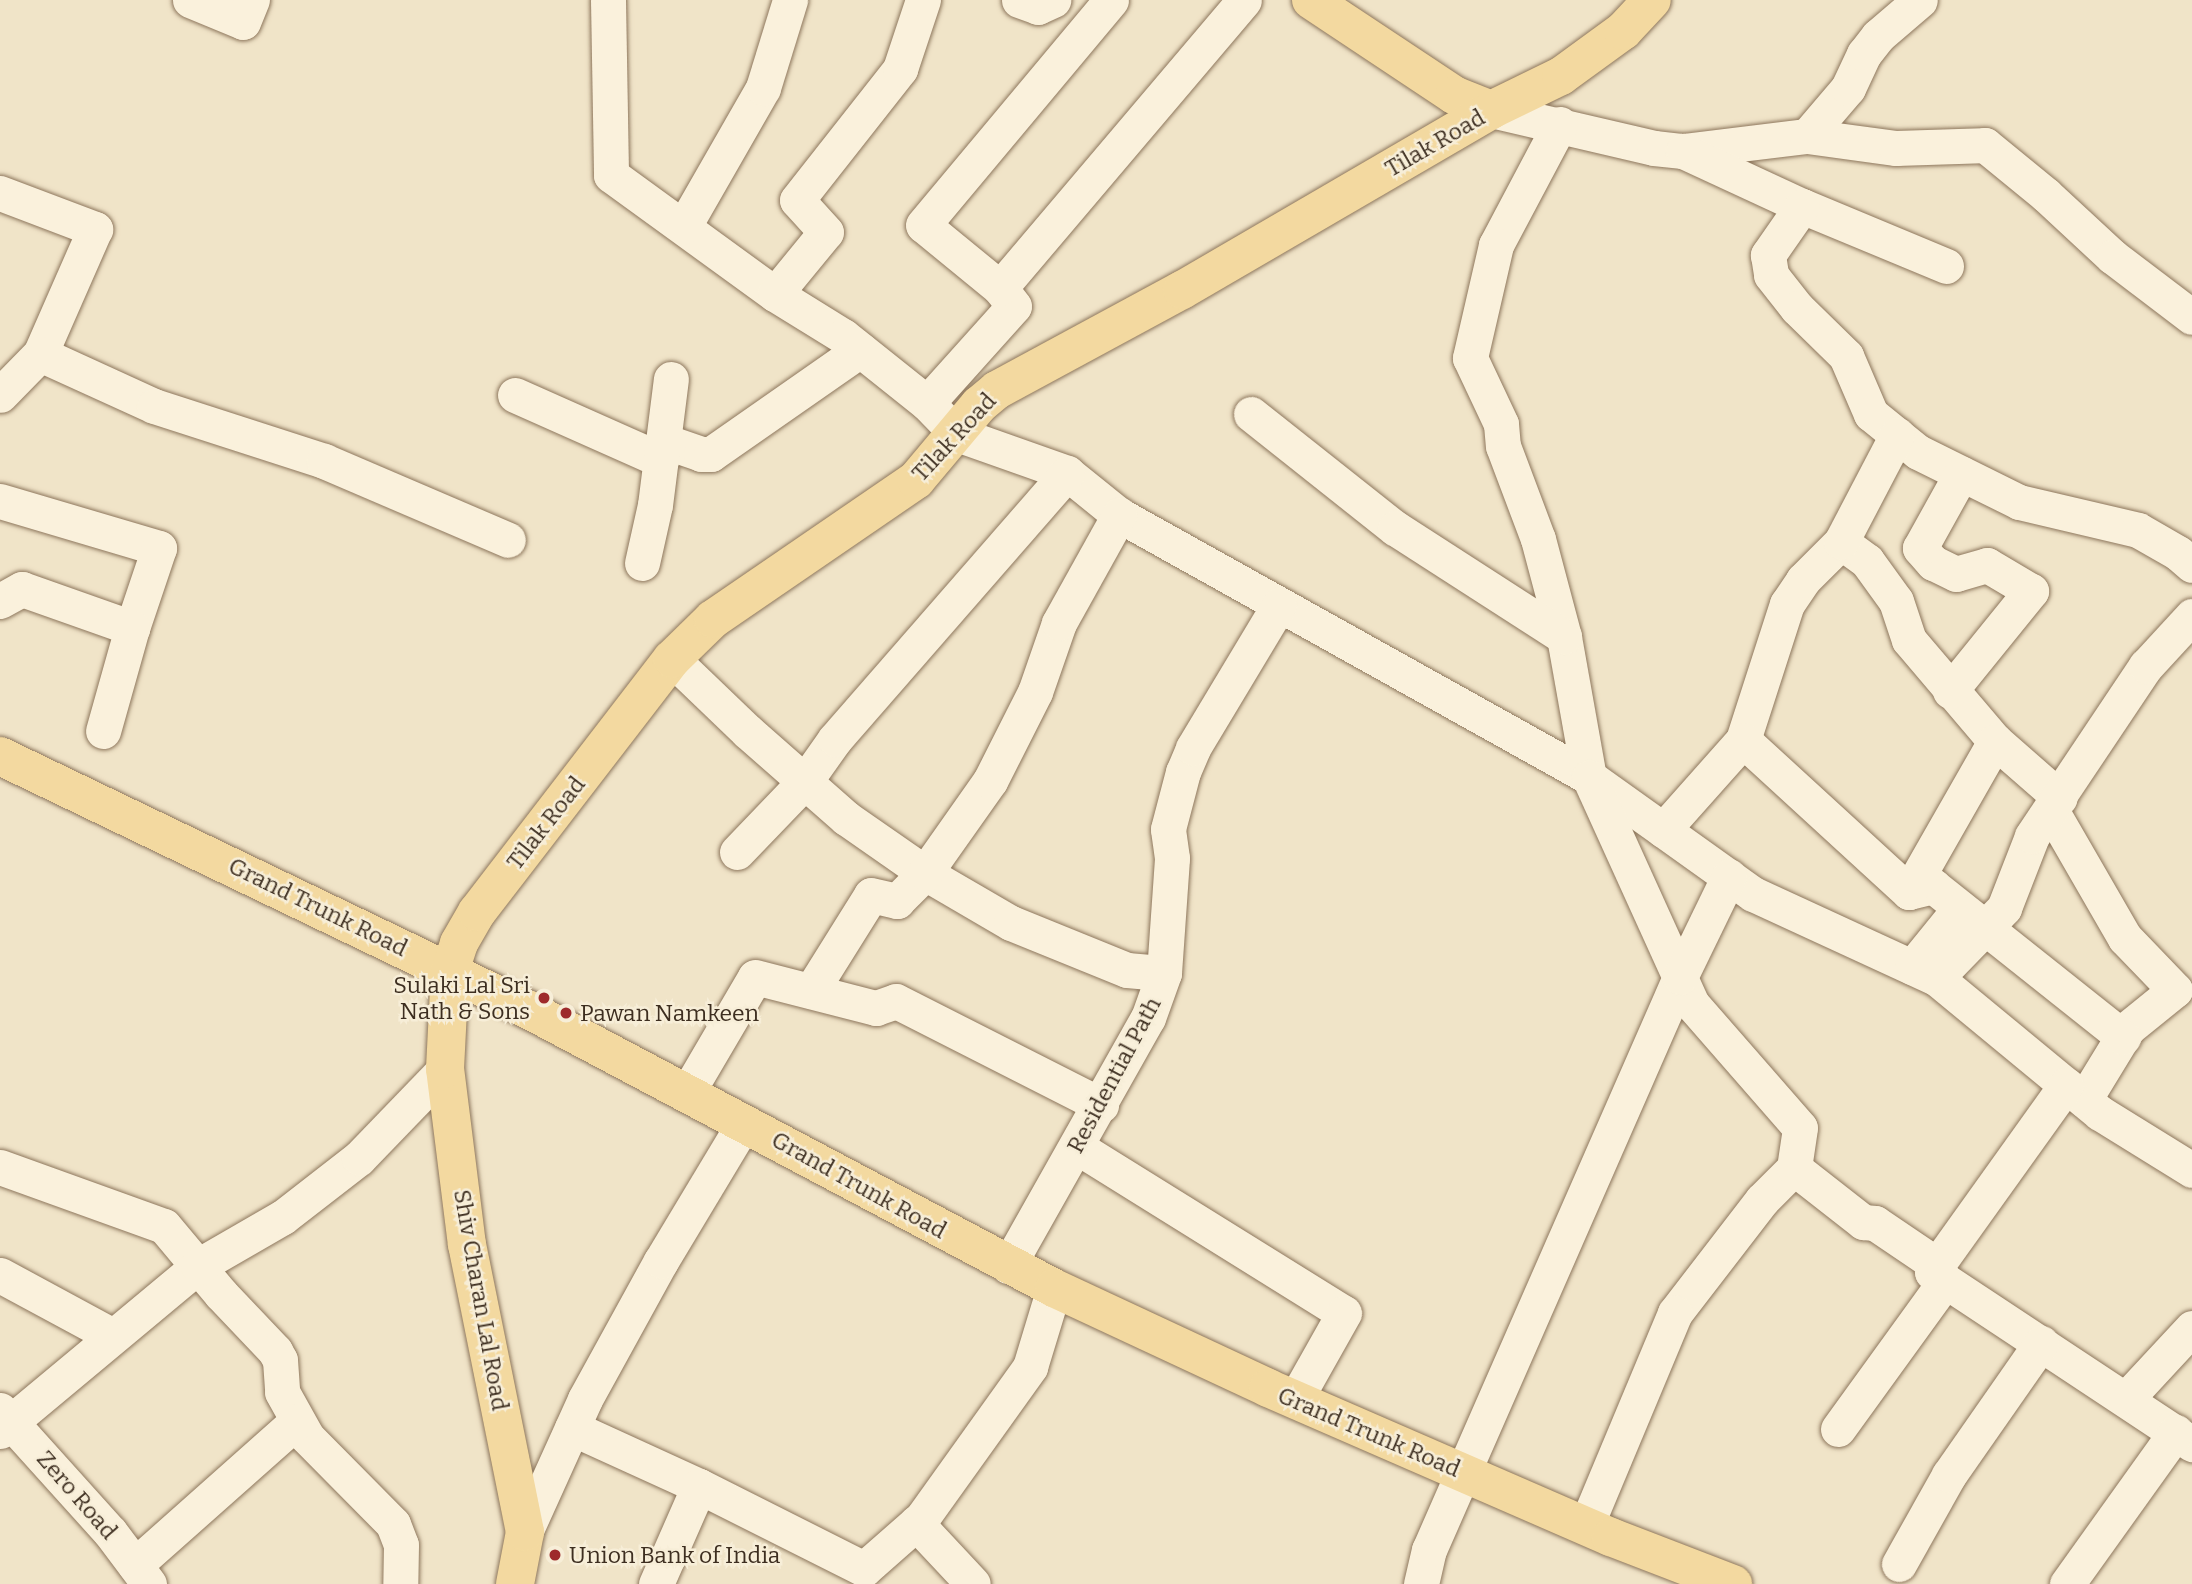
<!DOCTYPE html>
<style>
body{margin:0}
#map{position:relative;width:2192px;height:1584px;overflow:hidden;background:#f0e4c8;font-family:Bitter,serif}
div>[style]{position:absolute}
.roads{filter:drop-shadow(0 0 2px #8d765c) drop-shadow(0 0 2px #8d765c)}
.minor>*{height:35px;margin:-17.5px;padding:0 17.5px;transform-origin:17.5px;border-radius:17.5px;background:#faf1dc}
.major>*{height:38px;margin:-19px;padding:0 19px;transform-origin:19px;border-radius:19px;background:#f3d9a0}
.dots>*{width:19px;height:19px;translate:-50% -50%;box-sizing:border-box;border:4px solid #f7eed8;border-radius:50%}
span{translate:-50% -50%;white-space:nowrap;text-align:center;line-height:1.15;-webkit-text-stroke:5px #f7eed8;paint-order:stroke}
.street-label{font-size:23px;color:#3d2e20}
.poi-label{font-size:23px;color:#3d2e20}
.right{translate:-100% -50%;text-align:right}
.left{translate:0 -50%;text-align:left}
</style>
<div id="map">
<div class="roads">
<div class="minor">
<i style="left:190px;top:0;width:57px;rotate:22.5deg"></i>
<i style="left:243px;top:22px;width:24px;rotate:-68deg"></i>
<i style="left:608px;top:0;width:175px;rotate:89deg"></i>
<i style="left:611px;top:175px;width:203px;rotate:36deg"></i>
<i style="left:775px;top:294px;width:80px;rotate:31.7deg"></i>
<i style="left:843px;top:336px;width:107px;rotate:38.6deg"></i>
<i style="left:927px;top:403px;width:43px;rotate:45.9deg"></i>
<i style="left:957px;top:434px;width:117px;rotate:19.5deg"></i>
<i style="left:1067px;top:473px;width:67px;rotate:38.9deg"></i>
<i style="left:1119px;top:515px;width:538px;rotate:29.14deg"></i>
<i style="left:1589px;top:777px;width:201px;rotate:35.5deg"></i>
<i style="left:1753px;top:894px;width:201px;rotate:24.7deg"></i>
<i style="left:1936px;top:978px;width:212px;rotate:39.5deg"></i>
<i style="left:2100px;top:1113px;width:108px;rotate:31.8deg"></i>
<i style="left:1019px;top:0;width:20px;rotate:20deg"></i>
<i style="left:1038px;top:7px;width:17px;rotate:-25deg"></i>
<i style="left:1491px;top:110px;width:167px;rotate:13.1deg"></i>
<i style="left:1654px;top:148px;width:29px;rotate:6deg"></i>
<i style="left:1683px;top:151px;width:125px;rotate:-6.9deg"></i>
<i style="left:1807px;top:136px;width:90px;rotate:7.7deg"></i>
<i style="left:1896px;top:148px;width:89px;rotate:-1.9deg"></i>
<i style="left:1985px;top:145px;width:79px;rotate:39.3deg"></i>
<i style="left:2046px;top:195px;width:91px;rotate:42.8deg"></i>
<i style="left:2113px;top:257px;width:99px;rotate:37.2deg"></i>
<i style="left:1560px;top:124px;width:137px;rotate:117.9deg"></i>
<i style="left:1496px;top:245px;width:116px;rotate:103deg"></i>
<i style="left:1470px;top:358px;width:73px;rotate:64.8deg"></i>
<i style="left:1501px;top:424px;width:22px;rotate:85deg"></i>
<i style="left:1503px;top:446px;width:99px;rotate:69.4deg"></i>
<i style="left:1538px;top:539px;width:101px;rotate:75.1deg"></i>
<i style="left:1564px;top:637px;width:142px;rotate:79.9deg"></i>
<i style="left:1589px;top:777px;width:249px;rotate:65.6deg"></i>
<i style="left:1692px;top:1004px;width:164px;rotate:48.9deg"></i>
<i style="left:1800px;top:1128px;width:40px;rotate:98.5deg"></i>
<i style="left:1794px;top:1168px;width:45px;rotate:135deg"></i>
<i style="left:1762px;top:1200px;width:143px;rotate:127.6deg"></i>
<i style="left:1675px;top:1313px;width:231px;rotate:112.7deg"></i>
<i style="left:1807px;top:136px;width:63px;rotate:-49.5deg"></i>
<i style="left:1848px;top:88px;width:38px;rotate:-65deg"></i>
<i style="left:1864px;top:54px;width:23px;rotate:-52deg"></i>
<i style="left:1878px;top:36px;width:55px;rotate:-40.6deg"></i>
<i style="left:1683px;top:151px;width:131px;rotate:24.8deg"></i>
<i style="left:1802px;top:206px;width:156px;rotate:22.6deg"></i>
<i style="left:0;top:193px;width:102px;rotate:20.8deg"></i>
<i style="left:95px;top:229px;width:137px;rotate:113.7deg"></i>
<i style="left:40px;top:354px;width:57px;rotate:134.3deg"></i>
<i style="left:1802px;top:206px;width:60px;rotate:124.8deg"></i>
<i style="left:1768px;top:255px;width:20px;rotate:81deg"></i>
<i style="left:1771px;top:275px;width:42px;rotate:51.8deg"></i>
<i style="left:1797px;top:308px;width:69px;rotate:44.4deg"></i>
<i style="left:1846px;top:356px;width:63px;rotate:66.7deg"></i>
<i style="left:1871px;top:414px;width:60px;rotate:39deg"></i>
<i style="left:1918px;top:452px;width:113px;rotate:26.3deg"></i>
<i style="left:2019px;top:502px;width:122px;rotate:13.2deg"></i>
<i style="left:2138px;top:530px;width:46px;rotate:29.9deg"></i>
<i style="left:2178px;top:553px;width:18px;rotate:41deg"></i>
<i style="left:684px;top:226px;width:159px;rotate:-60.2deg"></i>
<i style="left:763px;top:88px;width:92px;rotate:-72.9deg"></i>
<i style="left:1000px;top:288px;width:99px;rotate:-140.7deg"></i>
<i style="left:923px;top:225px;width:293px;rotate:-50.1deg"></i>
<i style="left:775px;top:294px;width:80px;rotate:-50.6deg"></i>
<i style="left:826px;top:232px;width:43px;rotate:-132.2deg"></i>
<i style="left:797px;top:200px;width:167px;rotate:-51.8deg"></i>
<i style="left:900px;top:69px;width:73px;rotate:-71.6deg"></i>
<i style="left:40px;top:354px;width:125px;rotate:24.5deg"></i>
<i style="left:154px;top:406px;width:179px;rotate:17.9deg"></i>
<i style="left:324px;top:461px;width:200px;rotate:23.2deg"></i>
<i style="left:515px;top:395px;width:160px;rotate:24deg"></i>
<i style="left:927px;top:403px;width:130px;rotate:-48.1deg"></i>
<i style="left:1014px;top:306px;width:23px;rotate:-128deg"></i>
<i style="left:1000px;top:288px;width:377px;rotate:-49.7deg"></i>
<i style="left:1251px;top:414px;width:184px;rotate:38.4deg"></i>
<i style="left:1395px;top:528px;width:201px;rotate:32.8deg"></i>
<i style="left:664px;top:441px;width:39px;rotate:19deg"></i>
<i style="left:701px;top:454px;width:10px"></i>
<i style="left:711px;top:454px;width:182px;rotate:-34.9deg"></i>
<i style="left:0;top:501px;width:166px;rotate:16.5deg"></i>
<i style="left:159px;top:548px;width:84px;rotate:108.6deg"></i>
<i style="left:132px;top:628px;width:107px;rotate:105.7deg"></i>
<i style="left:1841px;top:542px;width:32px;rotate:36deg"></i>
<i style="left:1867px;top:561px;width:49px;rotate:54.1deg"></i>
<i style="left:1896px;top:601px;width:41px;rotate:71.6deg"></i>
<i style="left:1909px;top:640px;width:133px;rotate:49.6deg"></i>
<i style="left:642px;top:563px;width:59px;rotate:-77.4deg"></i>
<i style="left:655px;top:505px;width:127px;rotate:-82.8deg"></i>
<i style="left:0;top:601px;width:25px;rotate:-29deg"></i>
<i style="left:22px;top:589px;width:117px;rotate:19.5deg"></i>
<i style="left:672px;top:659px;width:104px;rotate:43.8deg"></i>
<i style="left:747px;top:731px;width:132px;rotate:41.3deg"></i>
<i style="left:846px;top:818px;width:96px;rotate:34.8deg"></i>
<i style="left:925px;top:873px;width:99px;rotate:30.2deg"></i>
<i style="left:1011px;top:923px;width:125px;rotate:22.1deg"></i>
<i style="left:1127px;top:970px;width:37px;rotate:5deg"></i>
<i style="left:1950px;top:691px;width:129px;rotate:-51deg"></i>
<i style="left:2031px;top:591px;width:51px;rotate:-149.4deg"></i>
<i style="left:1987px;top:565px;width:32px;rotate:164deg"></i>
<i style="left:1956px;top:574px;width:25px;rotate:-154deg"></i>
<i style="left:1933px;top:563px;width:20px;rotate:-131deg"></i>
<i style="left:1920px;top:548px;width:85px;rotate:-61deg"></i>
<i style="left:1743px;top:740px;width:143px;rotate:-72.1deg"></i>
<i style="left:1787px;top:604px;width:29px;rotate:-56deg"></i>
<i style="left:1803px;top:580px;width:54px;rotate:-45deg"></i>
<i style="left:1841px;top:542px;width:121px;rotate:-62.4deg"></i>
<i style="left:2051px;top:810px;width:148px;rotate:60deg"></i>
<i style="left:2125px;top:938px;width:72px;rotate:46.1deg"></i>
<i style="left:2175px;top:990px;width:60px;rotate:141deg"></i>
<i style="left:2128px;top:1028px;width:84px;rotate:121.4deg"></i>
<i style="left:1663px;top:830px;width:120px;rotate:-48.4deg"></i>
<i style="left:1743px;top:740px;width:225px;rotate:42.5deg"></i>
<i style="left:1909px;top:892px;width:25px;rotate:-14deg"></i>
<i style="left:1933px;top:886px;width:243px;rotate:38.5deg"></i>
<i style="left:737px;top:852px;width:100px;rotate:-46.2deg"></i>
<i style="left:806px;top:780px;width:50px;rotate:-54.7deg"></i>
<i style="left:835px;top:739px;width:353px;rotate:-48.9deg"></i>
<i style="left:1909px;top:892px;width:174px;rotate:-60.3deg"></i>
<i style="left:1995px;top:741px;width:86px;rotate:41.2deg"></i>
<i style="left:1912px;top:967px;width:76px;rotate:-50.9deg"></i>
<i style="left:1936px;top:978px;width:98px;rotate:-45.8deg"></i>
<i style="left:2004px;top:908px;width:77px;rotate:-68.7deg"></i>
<i style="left:2032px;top:836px;width:205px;rotate:-56.2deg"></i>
<i style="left:2146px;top:666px;width:68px;rotate:-47.4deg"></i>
<i style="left:811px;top:991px;width:113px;rotate:-58deg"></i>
<i style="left:871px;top:895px;width:27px;rotate:13deg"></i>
<i style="left:897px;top:901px;width:40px;rotate:-45deg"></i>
<i style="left:925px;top:873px;width:113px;rotate:-54.8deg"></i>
<i style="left:990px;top:781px;width:100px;rotate:-63.2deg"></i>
<i style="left:1035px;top:692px;width:73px;rotate:-70.8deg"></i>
<i style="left:1059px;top:623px;width:124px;rotate:-60.9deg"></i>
<i style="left:2066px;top:1085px;width:230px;rotate:125.6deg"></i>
<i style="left:1932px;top:1272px;width:312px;rotate:33.5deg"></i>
<i style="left:687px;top:1093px;width:134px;rotate:-59.6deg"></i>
<i style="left:755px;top:977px;width:125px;rotate:14.4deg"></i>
<i style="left:876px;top:1008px;width:21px;rotate:-19deg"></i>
<i style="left:896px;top:1001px;width:230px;rotate:26.9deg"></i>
<i style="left:1077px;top:1147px;width:314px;rotate:31.9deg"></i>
<i style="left:1344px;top:1313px;width:100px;rotate:119.4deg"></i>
<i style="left:0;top:1167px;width:174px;rotate:19.8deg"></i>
<i style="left:164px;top:1226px;width:89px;rotate:50deg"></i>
<i style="left:221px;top:1294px;width:79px;rotate:46.5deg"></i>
<i style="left:275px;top:1351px;width:10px;rotate:61deg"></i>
<i style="left:280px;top:1360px;width:32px;rotate:86deg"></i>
<i style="left:282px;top:1392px;width:51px;rotate:60.9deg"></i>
<i style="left:307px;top:1437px;width:122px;rotate:45.3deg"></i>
<i style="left:393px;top:1524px;width:22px;rotate:69deg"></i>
<i style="left:401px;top:1545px;width:39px;rotate:91deg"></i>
<i style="left:1794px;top:1168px;width:88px;rotate:38deg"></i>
<i style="left:1863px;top:1222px;width:12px;rotate:5deg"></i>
<i style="left:1875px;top:1223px;width:75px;rotate:34.1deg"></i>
<i style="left:1008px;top:1266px;width:285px;rotate:-60.6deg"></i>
<i style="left:1148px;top:1018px;width:48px;rotate:-70.4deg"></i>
<i style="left:1164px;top:973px;width:115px;rotate:-86deg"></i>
<i style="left:1172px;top:858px;width:29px;rotate:-98deg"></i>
<i style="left:1168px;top:829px;width:59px;rotate:-75.3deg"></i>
<i style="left:1183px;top:772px;width:26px;rotate:-67deg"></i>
<i style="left:1193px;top:748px;width:167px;rotate:-59deg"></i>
<i style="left:0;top:1275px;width:126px;rotate:28.4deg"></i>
<i style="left:2126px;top:1399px;width:97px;rotate:-47.1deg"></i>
<i style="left:0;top:1410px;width:164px;rotate:48deg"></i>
<i style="left:110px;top:1532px;width:65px;rotate:53.1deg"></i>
<i style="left:572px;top:1428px;width:140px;rotate:24.5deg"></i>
<i style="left:1838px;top:1429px;width:183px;rotate:-54.1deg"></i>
<i style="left:0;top:1431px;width:258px;rotate:-39.8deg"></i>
<i style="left:198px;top:1266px;width:98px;rotate:-30deg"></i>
<i style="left:283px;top:1217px;width:96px;rotate:-37.8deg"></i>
<i style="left:359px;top:1158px;width:124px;rotate:-46deg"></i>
<i style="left:916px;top:1523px;width:83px;rotate:46.9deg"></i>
<i style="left:525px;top:1532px;width:146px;rotate:-65.7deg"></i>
<i style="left:585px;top:1399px;width:158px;rotate:-61.2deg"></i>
<i style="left:661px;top:1261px;width:161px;rotate:-59deg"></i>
<i style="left:1899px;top:1564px;width:102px;rotate:-60.7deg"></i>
<i style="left:1949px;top:1475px;width:161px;rotate:-55.1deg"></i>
<i style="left:135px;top:1565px;width:217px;rotate:-41.6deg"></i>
<i style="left:656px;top:1584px;width:107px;rotate:-66.3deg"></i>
<i style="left:699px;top:1486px;width:185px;rotate:26.7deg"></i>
<i style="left:864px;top:1569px;width:77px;rotate:-41.3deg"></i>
<i style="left:922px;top:1518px;width:186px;rotate:-54.4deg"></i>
<i style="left:1030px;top:1367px;width:83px;rotate:-73.1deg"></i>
<i style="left:1421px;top:1584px;width:35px;rotate:-77deg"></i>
<i style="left:1429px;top:1550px;width:626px;rotate:-66.34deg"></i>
<i style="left:1680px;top:977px;width:112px;rotate:-64.1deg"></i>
<i style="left:2067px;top:1584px;width:187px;rotate:-54.4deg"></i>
</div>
<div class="major">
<i style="left:1311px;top:0;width:172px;rotate:33.6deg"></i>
<i style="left:1454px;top:95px;width:40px;rotate:22deg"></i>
<i style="left:0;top:756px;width:587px;rotate:25.65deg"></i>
<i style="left:529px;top:1010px;width:594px;rotate:27.9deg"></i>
<i style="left:1054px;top:1288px;width:236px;rotate:25deg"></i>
<i style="left:1268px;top:1388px;width:374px;rotate:23.5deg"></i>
<i style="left:1611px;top:1537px;width:131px;rotate:21.1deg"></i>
<i style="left:515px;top:1584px;width:53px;rotate:-79.1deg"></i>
<i style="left:525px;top:1532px;width:293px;rotate:-101.4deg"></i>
<i style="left:467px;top:1245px;width:177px;rotate:-97.1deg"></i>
<i style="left:445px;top:1069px;width:98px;rotate:-87.1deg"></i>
<i style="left:450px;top:971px;width:29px;rotate:-72deg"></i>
<i style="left:459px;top:943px;width:36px;rotate:-60deg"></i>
<i style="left:477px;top:912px;width:319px;rotate:-52.4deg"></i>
<i style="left:672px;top:659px;width:57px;rotate:-44.3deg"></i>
<i style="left:713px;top:619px;width:246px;rotate:-34.4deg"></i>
<i style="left:916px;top:480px;width:98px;rotate:-50deg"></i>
<i style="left:979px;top:405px;width:23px;rotate:-40deg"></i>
<i style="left:997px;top:390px;width:210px;rotate:-28.4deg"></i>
<i style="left:1182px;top:290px;width:358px;rotate:-30.2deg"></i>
<i style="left:1491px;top:110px;width:78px;rotate:-25.9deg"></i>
<i style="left:1561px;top:76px;width:77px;rotate:-36deg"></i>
<i style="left:1623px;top:31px;width:42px;rotate:-46.9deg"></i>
</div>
</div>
<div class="dots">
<i style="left:544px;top:998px;background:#9e2a2b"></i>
<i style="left:566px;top:1013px;background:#9e2a2b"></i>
<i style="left:555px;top:1555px;background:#9e2a2b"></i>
</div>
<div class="street-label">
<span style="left:1435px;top:143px;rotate:-30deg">Tilak Road</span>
<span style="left:954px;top:437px;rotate:-47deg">Tilak Road</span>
<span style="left:546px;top:823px;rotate:-52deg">Tilak Road</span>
<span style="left:318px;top:907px;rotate:26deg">Grand Trunk Road</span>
<span style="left:1114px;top:1075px;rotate:-62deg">Residential Path</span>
<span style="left:859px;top:1185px;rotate:29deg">Grand Trunk Road</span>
<span style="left:481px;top:1300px;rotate:80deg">Shiv Charan Lal Road</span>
<span style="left:1369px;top:1432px;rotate:23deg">Grand Trunk Road</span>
<span style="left:77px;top:1495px;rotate:49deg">Zero Road</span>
</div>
<div class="poi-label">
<span class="right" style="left:530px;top:998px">Sulaki Lal Sri<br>Nath &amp; Sons</span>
<span class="left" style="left:580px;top:1013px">Pawan Namkeen</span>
<span class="left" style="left:569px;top:1555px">Union Bank of India</span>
</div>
</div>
